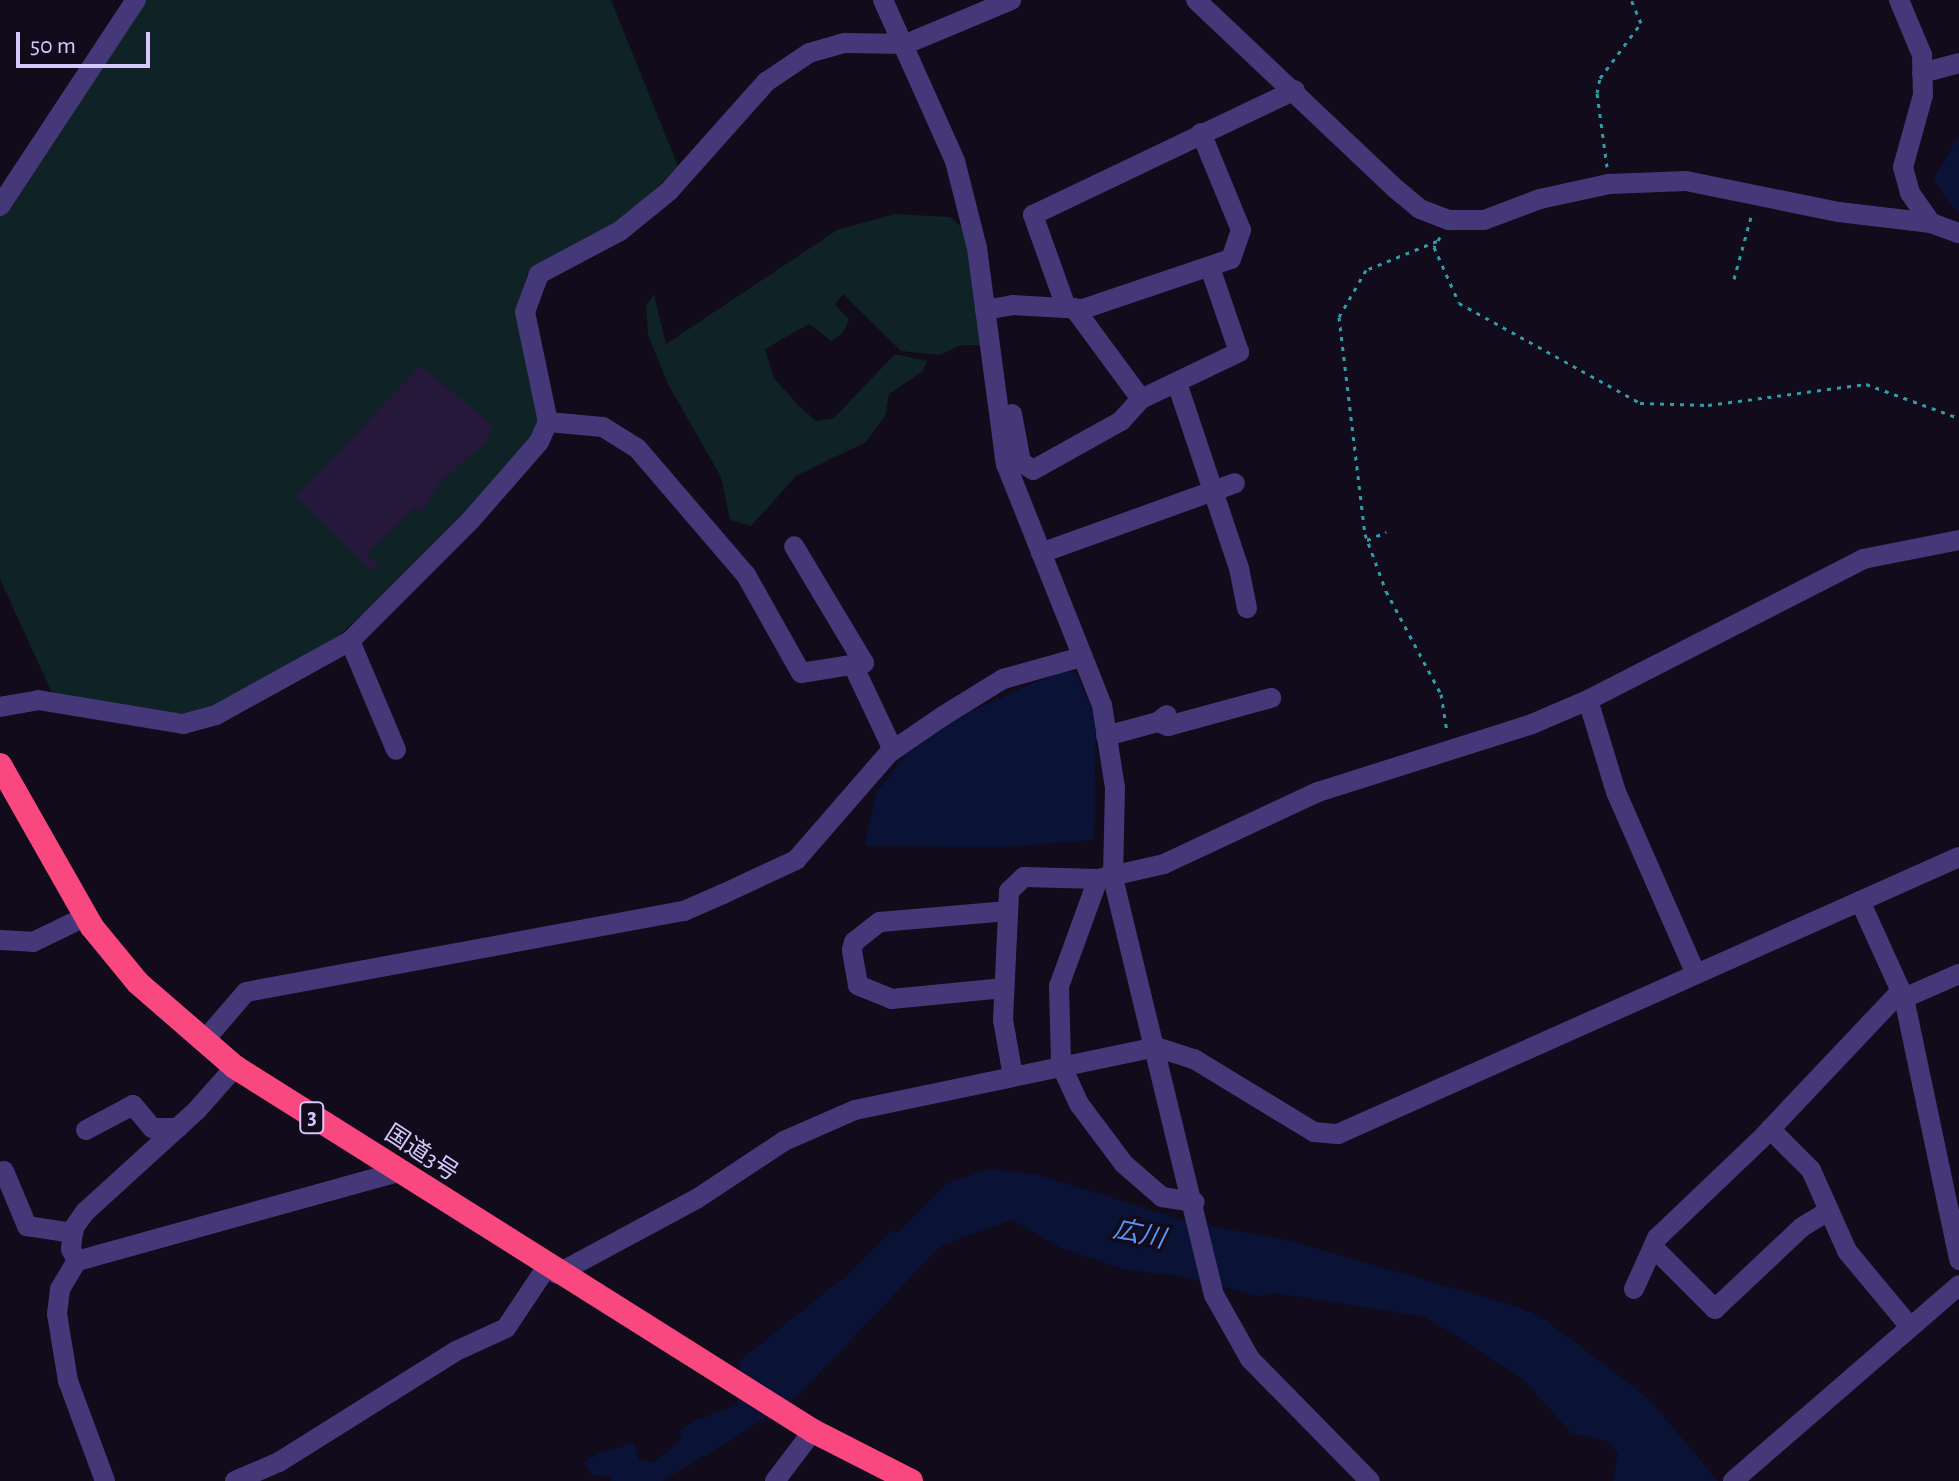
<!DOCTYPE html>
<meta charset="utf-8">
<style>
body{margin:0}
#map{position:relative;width:1959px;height:1481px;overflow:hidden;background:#110b1b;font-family:"Alegreya Sans","Noto Sans JP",sans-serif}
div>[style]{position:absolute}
.green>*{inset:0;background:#0f2225}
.water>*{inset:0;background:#0a1236}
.building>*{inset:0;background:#25183b}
.path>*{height:3px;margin-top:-1.5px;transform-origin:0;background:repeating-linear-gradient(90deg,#309ca8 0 4px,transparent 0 10px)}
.minor>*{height:20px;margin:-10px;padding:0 10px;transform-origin:10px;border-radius:10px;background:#453879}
.highway>*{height:24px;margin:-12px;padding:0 12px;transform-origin:12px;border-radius:12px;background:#f9477f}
span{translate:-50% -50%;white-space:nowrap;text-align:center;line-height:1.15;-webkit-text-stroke:7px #110b1b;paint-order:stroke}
.shield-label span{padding:2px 6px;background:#110b1b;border:2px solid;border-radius:6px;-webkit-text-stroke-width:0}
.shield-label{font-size:22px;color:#d6c8fd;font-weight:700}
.street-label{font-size:24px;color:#d6c8fd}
.water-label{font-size:26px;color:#5995f9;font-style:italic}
.scale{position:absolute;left:16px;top:32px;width:134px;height:36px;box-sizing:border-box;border:4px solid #d6c8fd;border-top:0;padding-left:10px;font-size:24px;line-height:28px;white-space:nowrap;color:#d6c8fd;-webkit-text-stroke:6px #110b1b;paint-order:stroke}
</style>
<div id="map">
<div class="green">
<i style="clip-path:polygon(145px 0,611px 0,678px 166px,629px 216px,540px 262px,527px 275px,517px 310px,539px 419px,534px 436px,415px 567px,344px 631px,311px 657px,202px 711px,177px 714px,52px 693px,0 579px,0 214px)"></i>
<i style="clip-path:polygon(895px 214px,950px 217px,964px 229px,984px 345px,962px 345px,939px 355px,901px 351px,843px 294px,835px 305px,849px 319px,843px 333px,831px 341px,809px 324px,765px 349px,774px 378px,799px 406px,816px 421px,834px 418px,895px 354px,927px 361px,923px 371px,889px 394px,885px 416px,866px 442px,796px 476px,751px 526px,730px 520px,721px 477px,668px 384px,648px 335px,646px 305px,654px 295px,666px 344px,837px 230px)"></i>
</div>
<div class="water">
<i style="clip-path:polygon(1959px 136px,1959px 214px,1933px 180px)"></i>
<i style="clip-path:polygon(1061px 671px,1076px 673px,1096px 719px,1094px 840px,1007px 847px,864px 846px,877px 792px,905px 755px,958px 717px)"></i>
<i style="clip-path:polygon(988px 1169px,1039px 1175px,1189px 1222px,1291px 1241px,1518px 1307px,1544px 1319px,1648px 1398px,1718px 1481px,1613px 1481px,1618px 1454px,1609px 1442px,1571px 1433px,1523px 1379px,1426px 1317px,1276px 1293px,1260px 1296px,1174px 1275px,1125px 1270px,1059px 1247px,1012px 1220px,940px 1246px,797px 1397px,733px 1439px,662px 1481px,611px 1481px,612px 1476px,591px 1475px,584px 1463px,596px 1454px,634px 1443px,639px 1460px,653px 1462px,674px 1447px,682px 1437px,679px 1431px,693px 1421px,737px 1405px,740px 1360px,847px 1275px,890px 1232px,899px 1231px,946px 1184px)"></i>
</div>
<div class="building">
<i style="clip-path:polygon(420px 366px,493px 425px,487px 441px,441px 481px,421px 513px,415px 507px,367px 554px,378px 565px,373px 571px,296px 497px)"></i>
</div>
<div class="path">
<i style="left:1607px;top:167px;width:75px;rotate:-97.7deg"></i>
<i style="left:1597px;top:93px;width:15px;rotate:-79deg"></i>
<i style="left:1600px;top:78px;width:69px;rotate:-53.3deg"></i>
<i style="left:1641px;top:23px;width:25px;rotate:-113deg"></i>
<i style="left:1440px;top:237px;width:12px;rotate:121deg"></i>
<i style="left:1434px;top:247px;width:61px;rotate:65.9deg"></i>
<i style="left:1459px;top:303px;width:207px;rotate:28.9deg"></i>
<i style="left:1640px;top:403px;width:68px;rotate:1.7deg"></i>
<i style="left:1708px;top:405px;width:159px;rotate:-7.6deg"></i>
<i style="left:1866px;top:384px;width:99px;rotate:20.1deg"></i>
<i style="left:1437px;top:241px;width:77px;rotate:157.8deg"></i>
<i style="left:1366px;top:270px;width:54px;rotate:119.9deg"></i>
<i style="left:1339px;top:317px;width:219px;rotate:83.2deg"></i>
<i style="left:1365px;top:534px;width:61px;rotate:69.8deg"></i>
<i style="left:1386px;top:591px;width:117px;rotate:61.9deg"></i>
<i style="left:1441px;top:694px;width:39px;rotate:81deg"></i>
<i style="left:1734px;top:279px;width:68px;rotate:-74.7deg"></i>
<i style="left:1367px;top:540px;width:21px;rotate:-23deg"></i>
</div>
<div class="minor">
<i style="left:883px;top:0;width:176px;rotate:65.9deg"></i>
<i style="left:955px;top:161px;width:90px;rotate:75.8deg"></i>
<i style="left:977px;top:248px;width:218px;rotate:82.4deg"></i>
<i style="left:1006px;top:464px;width:259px;rotate:68.3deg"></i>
<i style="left:1102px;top:705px;width:84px;rotate:81.1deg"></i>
<i style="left:1115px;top:788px;width:90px;rotate:91.3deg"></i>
<i style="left:1113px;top:878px;width:429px;rotate:76.4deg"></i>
<i style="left:1214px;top:1295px;width:73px;rotate:60.6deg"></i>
<i style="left:1250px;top:1359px;width:171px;rotate:45.5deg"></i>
<i style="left:1196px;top:0;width:275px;rotate:43.4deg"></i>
<i style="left:1396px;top:189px;width:31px;rotate:40deg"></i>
<i style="left:1420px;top:209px;width:31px;rotate:21deg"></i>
<i style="left:1449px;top:220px;width:35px"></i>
<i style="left:1484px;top:220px;width:60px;rotate:-20.6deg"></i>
<i style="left:1540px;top:199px;width:71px;rotate:-12.3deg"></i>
<i style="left:1609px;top:184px;width:77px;rotate:-2.2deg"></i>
<i style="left:1686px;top:181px;width:156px;rotate:11.5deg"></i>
<i style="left:1839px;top:212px;width:93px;rotate:6.8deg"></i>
<i style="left:1931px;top:223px;width:30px;rotate:20deg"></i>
<i style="left:1899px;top:0;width:60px;rotate:67.3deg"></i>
<i style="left:1922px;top:55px;width:40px;rotate:88.6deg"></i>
<i style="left:1923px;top:95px;width:75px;rotate:105.5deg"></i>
<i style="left:1903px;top:167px;width:27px;rotate:75deg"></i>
<i style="left:1910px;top:193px;width:37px;rotate:55deg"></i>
<i style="left:1922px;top:73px;width:38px;rotate:-15deg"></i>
<i style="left:0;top:206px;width:247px;rotate:-56.6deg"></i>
<i style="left:1066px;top:307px;width:98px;rotate:-109.7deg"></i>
<i style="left:1033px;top:215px;width:290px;rotate:-25.5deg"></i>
<i style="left:1074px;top:308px;width:113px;rotate:53.6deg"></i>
<i style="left:985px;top:310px;width:28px;rotate:-10deg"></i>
<i style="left:1013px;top:305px;width:70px;rotate:3.3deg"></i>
<i style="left:1083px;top:309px;width:156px;rotate:-18.7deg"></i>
<i style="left:1231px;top:259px;width:31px;rotate:-71deg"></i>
<i style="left:1241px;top:230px;width:105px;rotate:-112.4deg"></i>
<i style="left:1177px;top:383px;width:195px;rotate:71.5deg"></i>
<i style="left:1239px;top:568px;width:41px;rotate:78.7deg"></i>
<i style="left:1012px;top:414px;width:49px;rotate:79.4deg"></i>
<i style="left:1021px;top:462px;width:14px;rotate:34deg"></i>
<i style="left:1033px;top:470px;width:101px;rotate:-29.1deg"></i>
<i style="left:1121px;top:421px;width:30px;rotate:-48deg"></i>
<i style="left:1141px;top:399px;width:109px;rotate:-25.6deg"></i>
<i style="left:1239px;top:352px;width:89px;rotate:-109deg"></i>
<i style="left:548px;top:422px;width:55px;rotate:5.2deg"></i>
<i style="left:603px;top:427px;width:40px;rotate:32deg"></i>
<i style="left:637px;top:448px;width:167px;rotate:49.4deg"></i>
<i style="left:746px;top:575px;width:112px;rotate:60.7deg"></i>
<i style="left:801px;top:673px;width:64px;rotate:-9deg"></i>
<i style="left:864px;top:663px;width:136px;rotate:-120.9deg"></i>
<i style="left:1041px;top:553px;width:206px;rotate:-19.8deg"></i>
<i style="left:350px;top:641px;width:118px;rotate:67.1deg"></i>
<i style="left:853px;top:665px;width:94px;rotate:64.8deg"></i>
<i style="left:1588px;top:700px;width:96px;rotate:73.1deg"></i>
<i style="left:1616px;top:792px;width:199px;rotate:66.3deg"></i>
<i style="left:0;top:707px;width:39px;rotate:-10deg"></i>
<i style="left:38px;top:700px;width:147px;rotate:9.4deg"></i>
<i style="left:183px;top:724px;width:34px;rotate:-15deg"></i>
<i style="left:216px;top:715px;width:153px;rotate:-28.9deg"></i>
<i style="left:350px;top:641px;width:170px;rotate:-45deg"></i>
<i style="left:470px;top:521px;width:105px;rotate:-48.9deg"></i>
<i style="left:539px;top:442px;width:22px;rotate:-66deg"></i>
<i style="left:548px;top:422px;width:112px;rotate:-101.8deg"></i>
<i style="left:525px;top:312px;width:40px;rotate:-69.8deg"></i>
<i style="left:539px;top:274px;width:92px;rotate:-28deg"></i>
<i style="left:620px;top:231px;width:63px;rotate:-39.2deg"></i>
<i style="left:669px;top:191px;width:146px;rotate:-48.3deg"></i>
<i style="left:766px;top:82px;width:52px;rotate:-34deg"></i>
<i style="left:809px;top:53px;width:37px;rotate:-16deg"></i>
<i style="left:845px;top:43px;width:61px;rotate:0.9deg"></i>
<i style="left:906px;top:44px;width:114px;rotate:-22.7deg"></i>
<i style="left:1158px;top:722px;width:11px;rotate:22deg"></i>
<i style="left:1168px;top:726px;width:107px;rotate:-15.2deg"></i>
<i style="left:1106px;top:736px;width:54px;rotate:-15.1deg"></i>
<i style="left:1158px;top:722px;width:11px;rotate:-38deg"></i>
<i style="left:1098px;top:879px;width:114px;rotate:110deg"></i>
<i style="left:1059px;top:986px;width:79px;rotate:88.5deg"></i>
<i style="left:1061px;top:1065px;width:43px;rotate:65.2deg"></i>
<i style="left:1079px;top:1104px;width:75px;rotate:53.1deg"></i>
<i style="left:1124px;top:1164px;width:50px;rotate:41deg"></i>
<i style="left:1162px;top:1197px;width:33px;rotate:9deg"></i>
<i style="left:1860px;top:901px;width:107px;rotate:65.6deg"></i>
<i style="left:1904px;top:998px;width:268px;rotate:78.1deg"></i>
<i style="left:0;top:940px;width:33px;rotate:3deg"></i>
<i style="left:33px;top:942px;width:58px;rotate:-25.7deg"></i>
<i style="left:1004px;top:988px;width:113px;rotate:174.4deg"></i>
<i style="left:892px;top:999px;width:37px;rotate:-158deg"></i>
<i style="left:858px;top:985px;width:36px;rotate:-100deg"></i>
<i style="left:852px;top:950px;width:8px;rotate:-76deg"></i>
<i style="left:854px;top:942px;width:33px;rotate:-38deg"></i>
<i style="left:880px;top:922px;width:128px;rotate:-4.9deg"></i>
<i style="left:1904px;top:998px;width:60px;rotate:-23.6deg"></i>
<i style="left:203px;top:1042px;width:66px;rotate:-49.3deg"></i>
<i style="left:246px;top:992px;width:445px;rotate:-10.5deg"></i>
<i style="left:684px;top:911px;width:43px;rotate:-23.6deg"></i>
<i style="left:723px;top:894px;width:81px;rotate:-25deg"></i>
<i style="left:796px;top:860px;width:142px;rotate:-49deg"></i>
<i style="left:889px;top:753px;width:65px;rotate:-34.4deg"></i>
<i style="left:943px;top:716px;width:70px;rotate:-31.7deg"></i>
<i style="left:1003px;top:679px;width:82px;rotate:-15.6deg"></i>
<i style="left:1013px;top:1076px;width:57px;rotate:-100.1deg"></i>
<i style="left:1003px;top:1020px;width:129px;rotate:-87.3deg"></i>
<i style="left:1009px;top:891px;width:21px;rotate:-43deg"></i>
<i style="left:1024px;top:877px;width:74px;rotate:1.5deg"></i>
<i style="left:1098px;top:879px;width:68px;rotate:-12.8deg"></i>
<i style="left:1164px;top:864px;width:170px;rotate:-25.1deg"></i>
<i style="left:1318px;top:792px;width:225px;rotate:-17.6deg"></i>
<i style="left:1532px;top:724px;width:61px;rotate:-23.2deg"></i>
<i style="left:1588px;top:700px;width:309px;rotate:-27.1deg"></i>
<i style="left:1863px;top:559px;width:98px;rotate:-11.2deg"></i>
<i style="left:1770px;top:1129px;width:58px;rotate:45deg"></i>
<i style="left:1811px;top:1170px;width:89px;rotate:66deg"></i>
<i style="left:1847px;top:1251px;width:99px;rotate:50.3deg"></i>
<i style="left:86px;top:1130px;width:53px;rotate:-28deg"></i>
<i style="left:133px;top:1105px;width:30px;rotate:50deg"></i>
<i style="left:152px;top:1128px;width:26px"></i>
<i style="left:4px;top:1171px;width:60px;rotate:67.3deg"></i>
<i style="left:27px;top:1226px;width:47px;rotate:8.7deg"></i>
<i style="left:1653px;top:1247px;width:88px;rotate:45deg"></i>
<i style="left:1715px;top:1309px;width:120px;rotate:-43.3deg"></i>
<i style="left:1802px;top:1227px;width:31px;rotate:-31deg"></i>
<i style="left:77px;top:1261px;width:13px;rotate:-117deg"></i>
<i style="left:71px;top:1249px;width:20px;rotate:-84deg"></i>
<i style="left:73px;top:1229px;width:21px;rotate:-55deg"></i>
<i style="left:85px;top:1212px;width:151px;rotate:-42.3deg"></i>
<i style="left:197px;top:1110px;width:57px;rotate:-48.5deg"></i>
<i style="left:557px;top:1274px;width:160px;rotate:-28.3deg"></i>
<i style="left:698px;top:1198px;width:103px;rotate:-33.5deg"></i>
<i style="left:784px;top:1141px;width:77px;rotate:-23.6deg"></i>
<i style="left:855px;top:1110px;width:308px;rotate:-11.8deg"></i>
<i style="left:1156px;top:1047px;width:40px;rotate:18deg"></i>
<i style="left:1194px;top:1059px;width:140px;rotate:31.3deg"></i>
<i style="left:1314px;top:1132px;width:24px;rotate:5deg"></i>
<i style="left:1338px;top:1134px;width:680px;rotate:-24.04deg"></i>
<i style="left:1634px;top:1289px;width:56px;rotate:-65.7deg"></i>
<i style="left:1657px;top:1238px;width:141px;rotate:-43.6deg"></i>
<i style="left:1759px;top:1141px;width:207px;rotate:-46.6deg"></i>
<i style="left:105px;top:1481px;width:107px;rotate:-110.3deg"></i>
<i style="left:68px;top:1381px;width:68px;rotate:-99.3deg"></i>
<i style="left:57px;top:1314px;width:25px;rotate:-83deg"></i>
<i style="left:60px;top:1289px;width:33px;rotate:-59deg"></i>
<i style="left:77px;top:1261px;width:334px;rotate:-15.5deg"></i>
<i style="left:235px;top:1481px;width:48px;rotate:-23.4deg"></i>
<i style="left:279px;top:1462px;width:209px;rotate:-32.1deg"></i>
<i style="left:456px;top:1351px;width:55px;rotate:-24.7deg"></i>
<i style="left:506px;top:1328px;width:72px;rotate:-56.3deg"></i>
<i style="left:775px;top:1481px;width:63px;rotate:-52.8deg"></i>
<i style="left:1733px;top:1481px;width:299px;rotate:-40.9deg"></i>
</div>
<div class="highway">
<i style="left:0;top:765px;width:186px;rotate:60.4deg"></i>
<i style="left:92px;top:927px;width:72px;rotate:50.6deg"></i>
<i style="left:138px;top:983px;width:128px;rotate:40.9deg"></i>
<i style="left:235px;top:1067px;width:683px;rotate:32.2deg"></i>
<i style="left:813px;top:1431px;width:110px;rotate:27deg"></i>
</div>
<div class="shield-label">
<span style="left:312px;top:1118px">3</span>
</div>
<div class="street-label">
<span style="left:421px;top:1154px;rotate:33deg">国道3号</span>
</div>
<div class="water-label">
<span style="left:1139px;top:1235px;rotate:12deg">広川</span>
</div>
<div class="scale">50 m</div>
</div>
